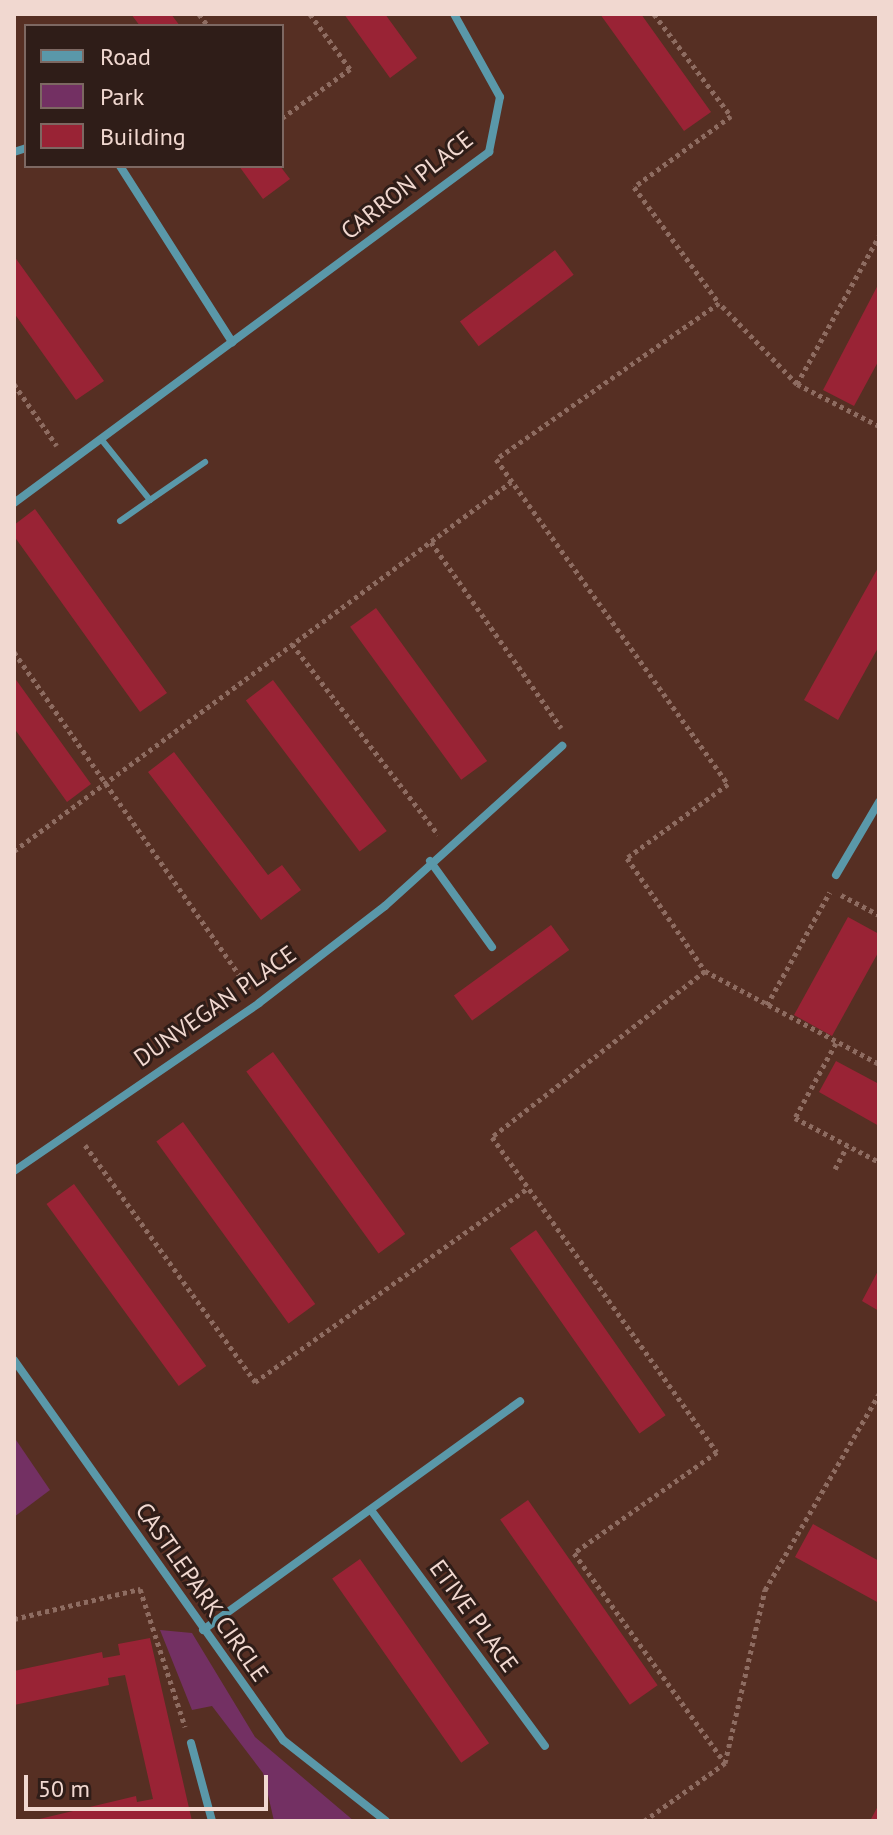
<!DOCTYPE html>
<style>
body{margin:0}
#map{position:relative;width:893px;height:1835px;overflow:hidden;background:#562f23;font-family:"PT Sans",sans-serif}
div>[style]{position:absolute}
.green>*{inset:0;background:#733063}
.building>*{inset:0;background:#992335;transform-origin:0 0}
.path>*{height:5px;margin-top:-2.5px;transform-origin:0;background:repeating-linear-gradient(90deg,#8e6c61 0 4px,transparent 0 8px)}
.service>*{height:6px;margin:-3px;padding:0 3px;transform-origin:3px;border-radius:3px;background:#5a98a9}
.minor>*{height:8px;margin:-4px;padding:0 4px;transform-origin:4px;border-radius:4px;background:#5a98a9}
span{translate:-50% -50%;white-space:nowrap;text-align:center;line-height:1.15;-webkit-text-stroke:6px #2f1d18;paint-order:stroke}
.street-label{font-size:24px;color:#f1d8d0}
.frame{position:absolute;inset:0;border:16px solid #f1d8d0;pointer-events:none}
.legend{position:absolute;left:24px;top:24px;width:260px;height:144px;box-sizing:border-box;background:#2f1d18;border:2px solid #7d6862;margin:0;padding:10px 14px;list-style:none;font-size:24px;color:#f1d8d0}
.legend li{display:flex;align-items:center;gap:16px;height:40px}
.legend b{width:40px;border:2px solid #7d6862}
.scale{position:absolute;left:24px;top:1775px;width:244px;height:36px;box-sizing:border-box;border:4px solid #f1d8d0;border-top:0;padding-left:10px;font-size:24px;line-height:28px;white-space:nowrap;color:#f1d8d0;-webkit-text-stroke:6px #2f1d18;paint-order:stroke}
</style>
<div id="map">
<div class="green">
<i style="clip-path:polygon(14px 1437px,50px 1490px,14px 1517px)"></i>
<i style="clip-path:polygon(160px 1630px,192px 1633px,255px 1737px,354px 1821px,274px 1821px,263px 1773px,212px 1706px,192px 1710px)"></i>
</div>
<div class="building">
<i style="clip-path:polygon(131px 14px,171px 14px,180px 26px,140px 26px)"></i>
<i style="clip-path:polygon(344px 14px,385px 14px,417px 58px,390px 78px)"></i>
<i style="clip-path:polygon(600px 14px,641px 14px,711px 112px,684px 131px)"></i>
<i style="clip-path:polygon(239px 166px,280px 166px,290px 179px,263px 199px)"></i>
<i style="left:555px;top:250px;width:31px;height:119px;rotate:53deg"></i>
<i style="clip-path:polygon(14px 256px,104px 381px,76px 400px,14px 313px)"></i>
<i style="clip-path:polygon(879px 283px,879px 360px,854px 406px,823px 390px)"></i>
<i style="clip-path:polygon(35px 509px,167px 693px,140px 712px,14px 536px,14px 525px)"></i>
<i style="clip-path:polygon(879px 566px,879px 646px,838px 720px,804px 700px)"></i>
<i style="left:376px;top:608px;width:189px;height:32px;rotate:54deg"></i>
<i style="clip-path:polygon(14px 677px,91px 784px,67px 802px,14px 728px)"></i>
<i style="left:273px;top:680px;width:189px;height:34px;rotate:53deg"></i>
<i style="clip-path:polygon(174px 752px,268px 875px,282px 865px,301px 890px,261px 920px,148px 772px)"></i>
<i style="clip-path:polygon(848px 917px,879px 934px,879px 951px,832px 1036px,794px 1015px)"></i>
<i style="left:551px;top:925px;width:31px;height:120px;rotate:54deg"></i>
<i style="left:273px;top:1052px;width:225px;height:33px;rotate:54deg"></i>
<i style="clip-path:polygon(836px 1061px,879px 1084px,879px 1126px,819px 1092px)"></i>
<i style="left:183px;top:1122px;width:225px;height:33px;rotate:54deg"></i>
<i style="left:74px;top:1184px;width:225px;height:34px;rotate:54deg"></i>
<i style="left:536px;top:1230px;width:226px;height:32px;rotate:55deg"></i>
<i style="clip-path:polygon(879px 1269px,879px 1311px,862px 1301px)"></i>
<i style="left:528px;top:1500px;width:226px;height:34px;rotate:55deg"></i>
<i style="clip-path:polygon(813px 1524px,879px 1561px,879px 1603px,795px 1557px)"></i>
<i style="left:360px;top:1559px;width:225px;height:34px;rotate:55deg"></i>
<i style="clip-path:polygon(150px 1638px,192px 1821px,31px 1821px,136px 1796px,137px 1802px,153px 1799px,125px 1675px,108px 1678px,109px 1685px,14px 1705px,14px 1671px,102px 1652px,103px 1658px,120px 1655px,118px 1644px)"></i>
<i style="clip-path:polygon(879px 1804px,879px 1821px,870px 1821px)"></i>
</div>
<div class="path">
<i style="left:199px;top:14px;width:15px;rotate:53deg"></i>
<i style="left:654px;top:14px;width:128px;rotate:53deg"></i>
<i style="left:731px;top:116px;width:120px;rotate:143.8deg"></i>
<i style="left:634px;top:187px;width:144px;rotate:53.8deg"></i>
<i style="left:282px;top:118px;width:84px;rotate:-35.8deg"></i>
<i style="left:350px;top:69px;width:68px;rotate:-126deg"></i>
<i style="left:14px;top:384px;width:75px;rotate:55.3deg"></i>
<i style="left:797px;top:384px;width:169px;rotate:-61deg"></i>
<i style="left:879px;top:426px;width:92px;rotate:-152.9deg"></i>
<i style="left:797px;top:384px;width:112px;rotate:-133.9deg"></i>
<i style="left:719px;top:303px;width:272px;rotate:145deg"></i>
<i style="left:496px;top:459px;width:399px;rotate:54.5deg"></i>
<i style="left:728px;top:784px;width:125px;rotate:143.8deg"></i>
<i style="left:627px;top:858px;width:137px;rotate:55.4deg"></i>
<i style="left:705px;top:971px;width:197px;rotate:28.1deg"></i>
<i style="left:431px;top:542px;width:227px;rotate:55deg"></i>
<i style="left:292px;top:644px;width:240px;rotate:52.5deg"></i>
<i style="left:14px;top:652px;width:411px;rotate:55.1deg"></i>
<i style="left:14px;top:851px;width:619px;rotate:-36.59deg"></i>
<i style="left:841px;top:895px;width:43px;rotate:27.8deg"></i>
<i style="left:705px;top:971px;width:270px;rotate:142.1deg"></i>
<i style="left:492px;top:1137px;width:387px;rotate:54.5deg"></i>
<i style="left:717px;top:1452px;width:175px;rotate:144.8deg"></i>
<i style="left:574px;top:1553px;width:259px;rotate:54.3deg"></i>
<i style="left:767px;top:1005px;width:129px;rotate:-60.9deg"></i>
<i style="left:836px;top:1043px;width:85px;rotate:118.7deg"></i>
<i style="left:795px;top:1118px;width:95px;rotate:27.6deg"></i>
<i style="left:85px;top:1145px;width:292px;rotate:54.3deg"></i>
<i style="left:255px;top:1382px;width:335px;rotate:-35.4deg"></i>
<i style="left:835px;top:1169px;width:26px;rotate:-62deg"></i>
<i style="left:14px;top:1619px;width:130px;rotate:-13.4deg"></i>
<i style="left:140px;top:1589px;width:145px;rotate:71.9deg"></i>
<i style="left:644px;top:1821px;width:100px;rotate:-35.6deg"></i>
<i style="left:725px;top:1763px;width:178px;rotate:-77deg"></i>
<i style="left:765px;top:1590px;width:227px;rotate:-59.8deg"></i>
</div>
<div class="service">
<i style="left:101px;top:439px;width:78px;rotate:51.2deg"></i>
<i style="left:150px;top:500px;width:67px;rotate:-34.6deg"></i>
<i style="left:120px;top:521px;width:37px;rotate:-35deg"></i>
</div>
<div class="minor">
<i style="left:14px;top:152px;width:13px;rotate:-18deg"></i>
<i style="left:120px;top:166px;width:209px;rotate:57.5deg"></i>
<i style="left:14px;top:503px;width:591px;rotate:-36.46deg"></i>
<i style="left:489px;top:152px;width:56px;rotate:-78.7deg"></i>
<i style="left:500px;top:97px;width:95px;rotate:-119deg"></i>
<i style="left:430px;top:861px;width:106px;rotate:54.2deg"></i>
<i style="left:836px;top:875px;width:85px;rotate:-59.5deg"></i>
<i style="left:14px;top:1171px;width:297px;rotate:-34.4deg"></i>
<i style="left:259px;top:1003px;width:159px;rotate:-37.6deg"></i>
<i style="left:385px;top:906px;width:239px;rotate:-42.1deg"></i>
<i style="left:14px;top:1360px;width:466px;rotate:54.7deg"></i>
<i style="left:283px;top:1740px;width:131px;rotate:38.2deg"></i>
<i style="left:371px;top:1510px;width:293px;rotate:53.6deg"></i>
<i style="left:203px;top:1630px;width:391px;rotate:-35.8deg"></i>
<i style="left:191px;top:1743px;width:81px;rotate:74.9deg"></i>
</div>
<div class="street-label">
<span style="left:407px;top:185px;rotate:-38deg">CARRON PLACE</span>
<span style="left:215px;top:1006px;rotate:-35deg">DUNVEGAN PLACE</span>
<span style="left:202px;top:1592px;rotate:55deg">CASTLEPARK CIRCLE</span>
<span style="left:474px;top:1616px;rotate:54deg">ETIVE PLACE</span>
</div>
<div class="frame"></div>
<ul class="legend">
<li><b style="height:10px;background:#5a98a9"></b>Road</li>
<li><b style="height:22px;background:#733063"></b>Park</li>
<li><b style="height:22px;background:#992335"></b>Building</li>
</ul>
<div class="scale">50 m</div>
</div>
